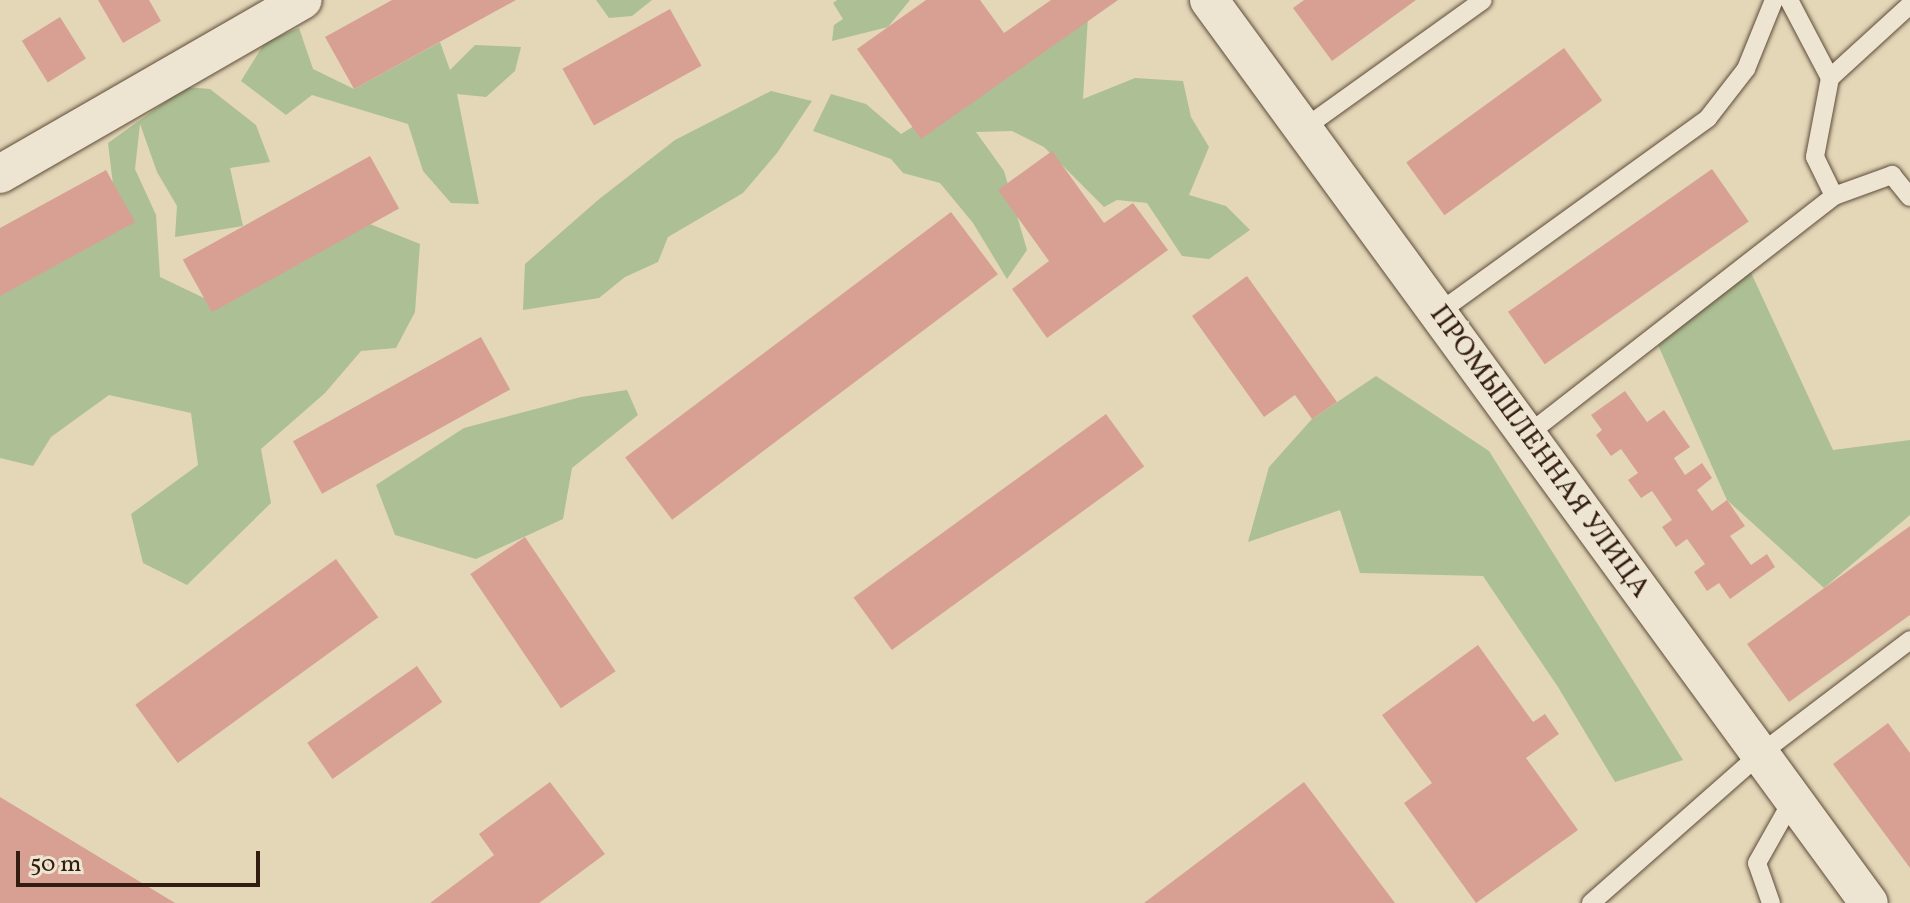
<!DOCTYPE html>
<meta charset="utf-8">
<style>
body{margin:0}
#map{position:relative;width:1910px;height:903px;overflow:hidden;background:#e3d7b8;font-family:Vollkorn,serif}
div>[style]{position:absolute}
.green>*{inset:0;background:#adbf94}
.building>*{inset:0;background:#d8a092;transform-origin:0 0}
.roads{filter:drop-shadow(0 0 2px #5f4c3a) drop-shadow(0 0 2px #5f4c3a)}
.service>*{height:18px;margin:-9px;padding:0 9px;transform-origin:9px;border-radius:9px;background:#ede5d1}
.minor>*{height:38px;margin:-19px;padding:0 19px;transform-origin:19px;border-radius:19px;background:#ede5d1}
span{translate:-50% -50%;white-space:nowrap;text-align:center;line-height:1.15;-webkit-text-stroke:8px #ede5d1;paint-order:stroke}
.street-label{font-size:28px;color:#331d10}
.scale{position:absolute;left:16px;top:851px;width:244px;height:36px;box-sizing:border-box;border:4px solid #331d10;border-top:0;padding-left:10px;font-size:24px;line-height:28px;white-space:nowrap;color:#331d10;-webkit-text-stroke:6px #ede5d1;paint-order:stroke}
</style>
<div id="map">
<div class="green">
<i style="clip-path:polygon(596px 0,652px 0,632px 16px,609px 18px)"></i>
<i style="clip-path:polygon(837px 0,910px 0,888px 27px,832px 41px,834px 25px,843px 19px,833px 3px)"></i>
<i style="clip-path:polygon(1089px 0,1083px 99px,1135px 78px,1183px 81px,1191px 117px,1209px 147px,1189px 195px,1226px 206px,1250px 230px,1209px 259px,1182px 256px,1147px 203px,1117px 200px,1104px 207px,1044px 147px,1012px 131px,976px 132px,1004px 171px,1027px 250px,1007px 279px,973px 223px,940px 183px,903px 173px,891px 159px,813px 131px,831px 94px,866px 104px,901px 134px,955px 101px)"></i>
<i style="clip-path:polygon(299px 28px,313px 69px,354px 89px,440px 42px,450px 70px,475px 45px,521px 47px,515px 71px,486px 97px,457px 94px,479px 204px,451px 203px,423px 171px,408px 124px,312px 95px,286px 115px,241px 81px,265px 42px)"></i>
<i style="clip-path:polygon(186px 87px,210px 89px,256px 125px,270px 162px,230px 168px,243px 226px,175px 237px,177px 206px,157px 172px,140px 124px,135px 169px,156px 215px,160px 277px,204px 298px,260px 284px,370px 224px,420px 244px,415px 312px,396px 348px,361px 351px,325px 393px,261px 449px,271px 503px,187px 585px,143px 563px,131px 514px,198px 465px,191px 413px,109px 395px,51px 437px,33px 466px,0 458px,0 293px,117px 218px,108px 143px)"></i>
<i style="clip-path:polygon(771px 91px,812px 101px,777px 153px,743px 193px,668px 237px,658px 262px,625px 277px,599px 298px,523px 310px,525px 264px,598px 200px,675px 140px)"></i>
<i style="clip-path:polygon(1747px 264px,1833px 450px,1910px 440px,1910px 515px,1824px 588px,1727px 500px,1654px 336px)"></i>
<i style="clip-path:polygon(1376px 376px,1489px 451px,1683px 760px,1615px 782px,1558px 687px,1483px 576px,1360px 573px,1340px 510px,1248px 542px,1269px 467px,1312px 419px)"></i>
<i style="clip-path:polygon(627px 390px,638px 415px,572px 468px,563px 519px,476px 559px,395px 535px,376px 485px,464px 428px,581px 397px)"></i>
</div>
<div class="building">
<i style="clip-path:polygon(98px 0,149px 0,161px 21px,123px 43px)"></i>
<i style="clip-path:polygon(392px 0,516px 0,354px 89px,325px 37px)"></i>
<i style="clip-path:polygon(926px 0,980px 0,1004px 33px,1051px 0,1118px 0,921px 139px,857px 49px)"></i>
<i style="clip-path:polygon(1304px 0,1416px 0,1332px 61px,1293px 8px)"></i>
<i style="left:670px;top:9px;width:65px;height:123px;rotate:61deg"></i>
<i style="left:60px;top:17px;width:49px;height:45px;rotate:58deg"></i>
<i style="left:1564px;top:48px;width:65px;height:195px;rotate:54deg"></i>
<i style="clip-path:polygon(1052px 151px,1104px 223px,1133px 203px,1168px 250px,1047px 338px,1012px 289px,1049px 261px,998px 190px)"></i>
<i style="left:370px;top:156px;width:60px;height:214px;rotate:61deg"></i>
<i style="left:1712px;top:169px;width:64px;height:249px;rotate:55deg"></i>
<i style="clip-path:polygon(106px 170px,135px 222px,0 296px,0 228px)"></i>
<i style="left:951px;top:212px;width:78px;height:408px;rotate:53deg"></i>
<i style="clip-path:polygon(1247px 276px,1337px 402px,1312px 419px,1295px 395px,1264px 417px,1192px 316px)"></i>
<i style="left:481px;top:337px;width:60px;height:215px;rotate:61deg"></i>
<i style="clip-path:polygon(1625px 391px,1647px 422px,1664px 410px,1690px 447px,1674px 458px,1685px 475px,1702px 463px,1712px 478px,1697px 490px,1712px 511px,1727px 500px,1745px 526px,1730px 536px,1751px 565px,1767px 554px,1775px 567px,1730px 599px,1719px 583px,1707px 591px,1694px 572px,1705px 564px,1687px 539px,1676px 547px,1662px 527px,1672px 520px,1652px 491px,1641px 498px,1628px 480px,1638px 473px,1621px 449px,1611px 456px,1596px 435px,1602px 430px,1591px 415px)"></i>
<i style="left:1106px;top:414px;width:65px;height:312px;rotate:54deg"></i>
<i style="clip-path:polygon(1910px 526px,1910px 615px,1789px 702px,1747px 644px)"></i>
<i style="left:525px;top:537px;width:162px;height:66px;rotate:56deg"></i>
<i style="left:336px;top:559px;width:72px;height:248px;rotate:54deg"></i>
<i style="clip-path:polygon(1478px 645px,1533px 722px,1545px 714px,1559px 734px,1526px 758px,1578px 830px,1476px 903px,1404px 803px,1432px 783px,1382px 715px)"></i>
<i style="left:417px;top:666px;width:44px;height:134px;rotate:55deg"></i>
<i style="clip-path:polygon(1888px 723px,1910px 753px,1910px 868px,1833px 764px)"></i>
<i style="clip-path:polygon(550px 782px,605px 854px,539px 903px,430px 903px,494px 855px,479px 834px)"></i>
<i style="clip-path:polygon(1304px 782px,1395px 903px,1144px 903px)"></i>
<i style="clip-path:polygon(0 797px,175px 903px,0 903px)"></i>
</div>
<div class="roads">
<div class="service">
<i style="left:1789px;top:0;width:88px;rotate:62.3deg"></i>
<i style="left:1830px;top:78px;width:80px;rotate:100.8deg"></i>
<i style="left:1815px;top:157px;width:43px;rotate:64deg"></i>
<i style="left:1830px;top:78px;width:108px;rotate:-42.4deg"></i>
<i style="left:1303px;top:129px;width:221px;rotate:-35.6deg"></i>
<i style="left:1438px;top:313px;width:333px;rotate:-35.8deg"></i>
<i style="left:1708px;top:118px;width:62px;rotate:-52.2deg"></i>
<i style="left:1746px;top:69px;width:74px;rotate:-67.9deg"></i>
<i style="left:1527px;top:435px;width:389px;rotate:-37.9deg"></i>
<i style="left:1834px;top:196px;width:62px;rotate:-19.9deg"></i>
<i style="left:1892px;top:175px;width:28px;rotate:51deg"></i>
<i style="left:1591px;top:903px;width:225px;rotate:-41.4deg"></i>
<i style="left:1760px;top:754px;width:188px;rotate:-37.2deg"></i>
<i style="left:1771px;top:903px;width:42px;rotate:-109.3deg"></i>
<i style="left:1757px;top:863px;width:73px;rotate:-60.6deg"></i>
</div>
<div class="minor">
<i style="left:1209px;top:0;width:1118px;rotate:53.84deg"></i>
<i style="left:0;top:174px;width:349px;rotate:-29.9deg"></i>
</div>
</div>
<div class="street-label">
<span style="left:1539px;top:452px;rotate:54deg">ПРОМЫШЛЕННАЯ УЛИЦА</span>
</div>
<div class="scale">50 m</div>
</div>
